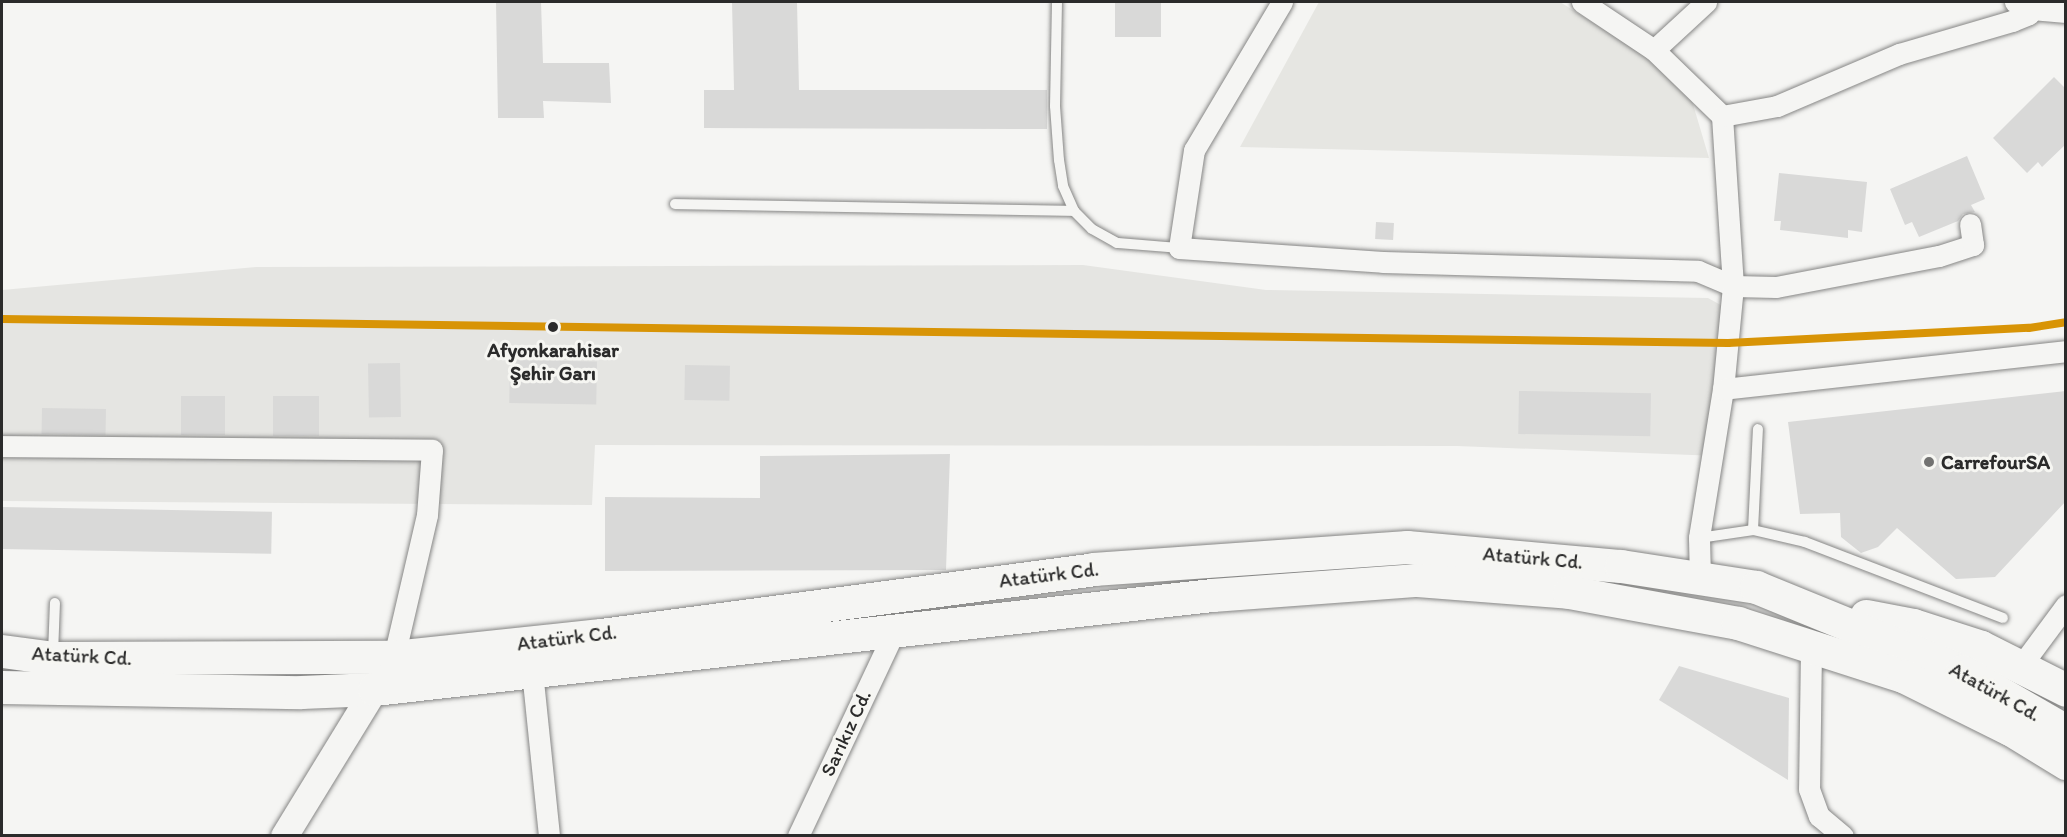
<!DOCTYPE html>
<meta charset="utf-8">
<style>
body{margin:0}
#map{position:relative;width:2067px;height:837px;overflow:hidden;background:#f5f5f3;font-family:Itim,sans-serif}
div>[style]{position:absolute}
.built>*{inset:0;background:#e5e5e2}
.green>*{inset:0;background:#e6e6e2}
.building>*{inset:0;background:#d9d9d8;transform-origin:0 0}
.roads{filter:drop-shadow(0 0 2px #868685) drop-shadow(0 0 2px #868685)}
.service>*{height:10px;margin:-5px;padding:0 5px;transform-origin:5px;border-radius:5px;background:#f5f5f3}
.minor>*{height:21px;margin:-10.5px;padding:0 10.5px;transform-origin:10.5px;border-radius:10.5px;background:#f5f5f3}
.tertiary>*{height:27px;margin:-13.5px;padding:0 13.5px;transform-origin:13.5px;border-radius:13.5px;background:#f5f5f3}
.primary>*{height:33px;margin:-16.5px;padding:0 16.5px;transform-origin:16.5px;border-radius:16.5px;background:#f5f5f3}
.rail-1>*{height:8px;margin:-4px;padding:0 4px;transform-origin:4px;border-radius:4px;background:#d89406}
.dots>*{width:16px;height:16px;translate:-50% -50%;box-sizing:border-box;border:3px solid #f6f6f2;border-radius:50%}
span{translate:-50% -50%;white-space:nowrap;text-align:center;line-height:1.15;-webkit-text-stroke:6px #f6f6f2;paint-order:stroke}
.stop-label{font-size:20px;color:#2b2b2b;font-weight:700}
.poi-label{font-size:20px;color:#2b2b2b;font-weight:700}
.left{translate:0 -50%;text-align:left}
.street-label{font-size:20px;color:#2b2b2b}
.frame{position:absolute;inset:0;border:3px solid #2b2b2b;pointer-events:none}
</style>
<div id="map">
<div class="built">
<i style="clip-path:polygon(1083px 265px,1266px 290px,1708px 298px,1737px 314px,1733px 399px,1718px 456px,1457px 446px,595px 445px,592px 505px,2px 501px,2px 290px,256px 267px)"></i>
</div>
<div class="green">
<i style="clip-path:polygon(1319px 2px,1560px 2px,1651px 59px,1692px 101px,1709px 158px,1240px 147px)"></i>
</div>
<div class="building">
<i style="clip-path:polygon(496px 2px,541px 2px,543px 63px,609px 63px,611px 103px,543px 101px,544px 118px,498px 118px)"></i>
<i style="clip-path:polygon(732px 2px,797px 2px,799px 90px,1047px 90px,1047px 129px,704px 128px,704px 90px,734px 90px)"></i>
<i style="left:1115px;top:2px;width:46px;height:35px"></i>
<i style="clip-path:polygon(2054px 77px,2066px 89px,2066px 144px,2042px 167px,2038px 162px,2027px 173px,1993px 138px)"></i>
<i style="clip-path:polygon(1967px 156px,1985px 199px,1971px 205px,1975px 212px,1963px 214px,1958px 221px,1919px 237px,1912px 222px,1905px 225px,1890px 189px)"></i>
<i style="clip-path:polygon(1779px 173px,1867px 182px,1862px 232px,1848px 230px,1848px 238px,1780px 230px,1781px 221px,1774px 221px)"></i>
<i style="left:1376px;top:222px;width:18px;height:17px;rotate:3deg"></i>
<i style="left:510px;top:360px;width:87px;height:43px;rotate:1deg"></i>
<i style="left:400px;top:363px;width:54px;height:32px;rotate:89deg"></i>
<i style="left:685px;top:365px;width:45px;height:35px;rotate:1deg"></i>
<i style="left:1519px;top:391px;width:132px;height:43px;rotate:1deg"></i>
<i style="clip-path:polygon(2066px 391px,2066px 501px,1995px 577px,1956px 579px,1897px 528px,1878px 547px,1861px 553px,1841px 537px,1840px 513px,1800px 514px,1788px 422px)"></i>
<i style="left:225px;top:396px;width:39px;height:44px;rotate:90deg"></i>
<i style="left:273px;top:396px;width:46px;height:40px"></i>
<i style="left:42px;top:408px;width:64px;height:26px;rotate:1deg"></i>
<i style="clip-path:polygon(950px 454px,946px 570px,605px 571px,605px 497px,760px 498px,760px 456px)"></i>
<i style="left:2px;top:507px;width:270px;height:42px;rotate:1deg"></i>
<i style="clip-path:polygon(1679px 666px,1789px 698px,1788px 780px,1659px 700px)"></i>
</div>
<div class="roads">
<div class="service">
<i style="left:1057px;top:2px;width:104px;rotate:91.1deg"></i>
<i style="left:1055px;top:106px;width:54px;rotate:85.8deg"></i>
<i style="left:1059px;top:160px;width:26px;rotate:81deg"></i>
<i style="left:1063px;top:186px;width:27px;rotate:66deg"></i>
<i style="left:1074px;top:211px;width:25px;rotate:45deg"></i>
<i style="left:1092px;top:229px;width:29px;rotate:29deg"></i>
<i style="left:1117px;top:243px;width:62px;rotate:4.6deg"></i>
<i style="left:675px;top:204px;width:399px;rotate:1deg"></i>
<i style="left:1753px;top:530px;width:101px;rotate:-87.2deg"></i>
<i style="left:1699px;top:538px;width:55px;rotate:-8.4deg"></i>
<i style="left:1753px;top:530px;width:53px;rotate:13deg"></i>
<i style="left:1805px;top:542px;width:212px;rotate:21deg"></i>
<i style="left:53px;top:654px;width:51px;rotate:-87.8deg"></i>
</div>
<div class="minor">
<i style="left:1282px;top:2px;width:172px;rotate:120.7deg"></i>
<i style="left:1194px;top:150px;width:99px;rotate:98.7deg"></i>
<i style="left:1179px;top:248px;width:204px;rotate:3.9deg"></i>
<i style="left:1383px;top:262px;width:315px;rotate:1.6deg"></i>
<i style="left:1698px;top:271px;width:38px;rotate:23deg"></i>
<i style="left:1733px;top:286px;width:103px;rotate:95.5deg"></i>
<i style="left:1723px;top:389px;width:151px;rotate:99.2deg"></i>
<i style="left:1699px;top:538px;width:41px;rotate:88.6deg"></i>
<i style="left:1582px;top:2px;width:87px;rotate:33.7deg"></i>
<i style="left:1654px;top:50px;width:71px;rotate:-42.7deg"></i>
<i style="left:2015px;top:2px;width:18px;rotate:22deg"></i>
<i style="left:2032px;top:9px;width:34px;rotate:5deg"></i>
<i style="left:1654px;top:50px;width:95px;rotate:44.1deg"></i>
<i style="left:1722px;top:116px;width:170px;rotate:86.3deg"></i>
<i style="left:1733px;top:286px;width:43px;rotate:1.3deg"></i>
<i style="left:1776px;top:287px;width:166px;rotate:-10.8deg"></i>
<i style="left:1939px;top:256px;width:36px;rotate:-18deg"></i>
<i style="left:1973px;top:245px;width:21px;rotate:-98deg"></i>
<i style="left:1722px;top:116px;width:56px;rotate:-10.3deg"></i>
<i style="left:1777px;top:106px;width:133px;rotate:-23.1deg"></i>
<i style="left:1899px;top:54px;width:118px;rotate:-16.3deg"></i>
<i style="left:2012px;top:21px;width:18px;rotate:-22deg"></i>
<i style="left:2029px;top:14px;width:13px;rotate:-63deg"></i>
<i style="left:1723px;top:389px;width:345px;rotate:-6.3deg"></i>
<i style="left:2px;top:446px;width:430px;rotate:0.5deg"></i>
<i style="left:432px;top:450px;width:65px;rotate:94.4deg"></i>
<i style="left:427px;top:515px;width:146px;rotate:103.1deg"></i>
<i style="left:1811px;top:649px;width:140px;rotate:90.8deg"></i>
<i style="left:1809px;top:789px;width:29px;rotate:70deg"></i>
<i style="left:1819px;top:816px;width:31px;rotate:40deg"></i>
<i style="left:2020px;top:667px;width:77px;rotate:-53.4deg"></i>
<i style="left:532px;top:671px;width:166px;rotate:84.1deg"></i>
<i style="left:798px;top:836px;width:228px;rotate:-64.8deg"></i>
</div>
<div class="tertiary">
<i style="left:284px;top:836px;width:172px;rotate:-58.5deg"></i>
</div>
<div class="primary">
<i style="left:1866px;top:616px;width:48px;rotate:10.8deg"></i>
<i style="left:1913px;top:625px;width:71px;rotate:17.9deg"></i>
<i style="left:1981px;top:647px;width:95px;rotate:26.8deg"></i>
<i style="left:2px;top:651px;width:51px;rotate:7.8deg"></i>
<i style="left:53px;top:658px;width:341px;rotate:-0.2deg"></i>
<i style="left:394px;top:657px;width:208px;rotate:-6.1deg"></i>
<i style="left:601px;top:635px;width:496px;rotate:-7.6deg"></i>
<i style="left:1093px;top:569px;width:315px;rotate:-4deg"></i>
<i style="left:1407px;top:547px;width:215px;rotate:5.1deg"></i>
<i style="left:1621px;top:566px;width:137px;rotate:8.8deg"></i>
<i style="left:1756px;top:587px;width:222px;rotate:22.2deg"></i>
<i style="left:1962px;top:671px;width:120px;rotate:30deg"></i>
<i style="left:2px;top:687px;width:299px;rotate:1deg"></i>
<i style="left:301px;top:692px;width:73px;rotate:-2.4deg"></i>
<i style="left:374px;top:689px;width:843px;rotate:-6.4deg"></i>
<i style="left:1212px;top:595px;width:206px;rotate:-4.2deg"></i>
<i style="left:1417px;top:580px;width:152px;rotate:4.5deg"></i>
<i style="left:1569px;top:592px;width:172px;rotate:10.4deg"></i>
<i style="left:1738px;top:623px;width:173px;rotate:17.8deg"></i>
<i style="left:1903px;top:676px;width:119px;rotate:26.4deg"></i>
<i style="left:2010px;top:729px;width:66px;rotate:31.3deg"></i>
</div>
</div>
<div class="rail-1">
<i style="left:2px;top:319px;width:1726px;rotate:0.8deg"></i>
<i style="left:1728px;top:343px;width:301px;rotate:-2.9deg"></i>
<i style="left:2029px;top:328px;width:37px;rotate:-9deg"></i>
</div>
<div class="dots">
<i style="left:553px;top:327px;background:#2b2b2b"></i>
<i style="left:1929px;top:462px;background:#727271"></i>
</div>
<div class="stop-label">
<span style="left:553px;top:362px">Afyonkarahisar<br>Şehir Garı</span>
</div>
<div class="poi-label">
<span class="left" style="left:1941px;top:462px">CarrefourSA</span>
</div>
<div class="street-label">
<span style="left:1533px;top:558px;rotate:5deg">Atatürk Cd.</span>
<span style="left:1049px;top:575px;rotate:-7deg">Atatürk Cd.</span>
<span style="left:567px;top:638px;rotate:-7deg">Atatürk Cd.</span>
<span style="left:82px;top:656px;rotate:3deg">Atatürk Cd.</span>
<span style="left:1995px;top:692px;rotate:29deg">Atatürk Cd.</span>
<span style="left:846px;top:733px;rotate:-65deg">Sarıkız Cd.</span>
</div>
<div class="frame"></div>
</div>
